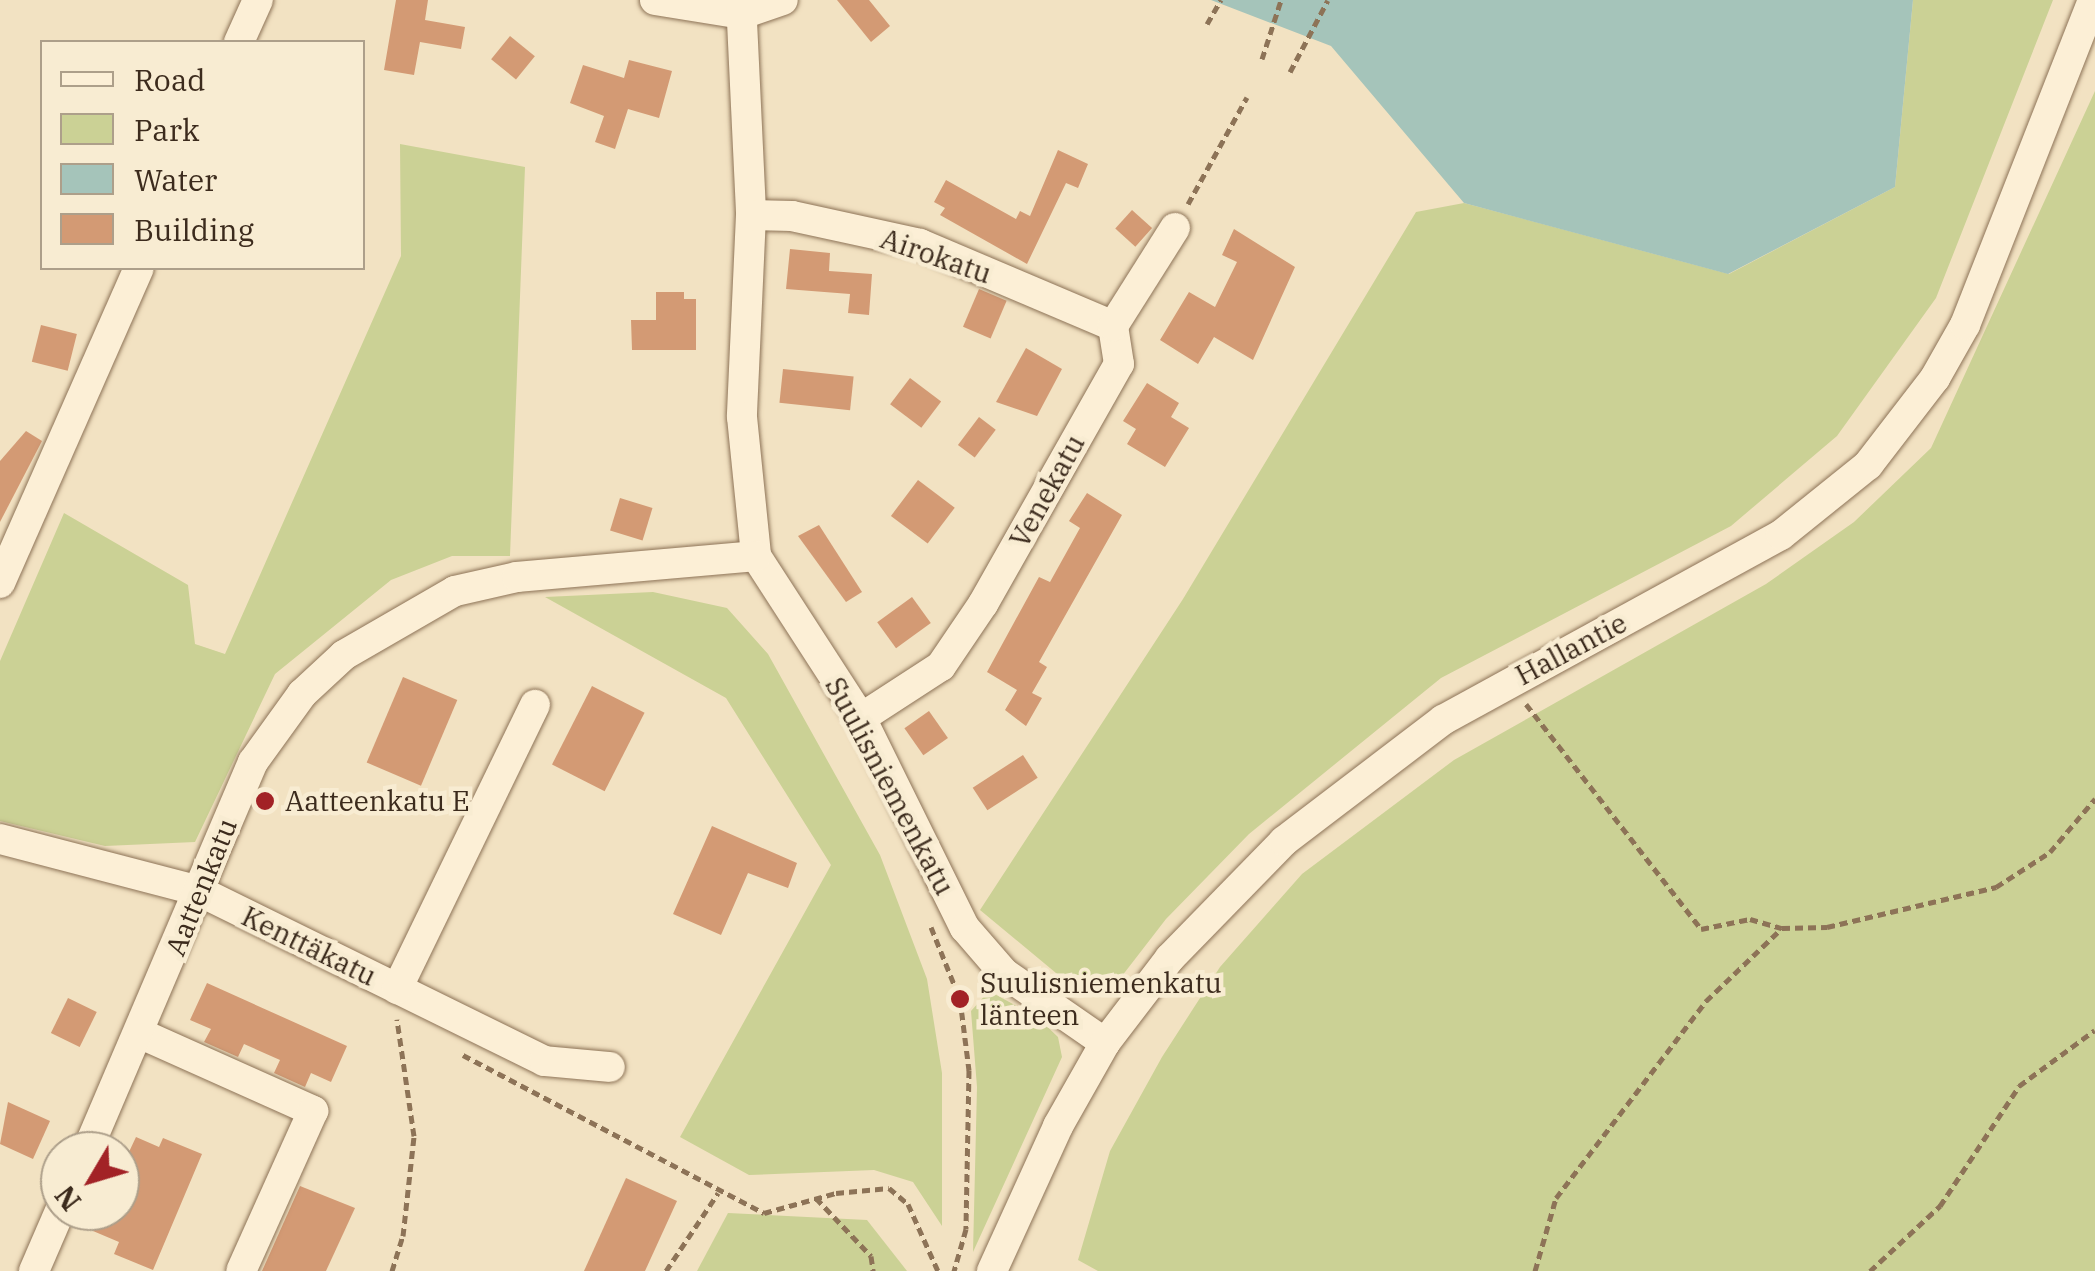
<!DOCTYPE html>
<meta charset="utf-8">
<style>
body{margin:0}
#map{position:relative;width:2095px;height:1271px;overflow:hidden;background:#f2e2c2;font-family:"IBM Plex Serif",serif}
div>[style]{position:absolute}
.green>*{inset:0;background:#cbd195}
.water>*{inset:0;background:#a5c4ba}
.building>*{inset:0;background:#d39a74;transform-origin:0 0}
.path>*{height:5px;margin-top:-2.5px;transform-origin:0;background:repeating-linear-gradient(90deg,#8d7357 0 8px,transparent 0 13px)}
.roads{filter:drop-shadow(0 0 2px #8d7357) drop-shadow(0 0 2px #8d7357)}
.minor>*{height:30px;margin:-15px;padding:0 15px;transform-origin:15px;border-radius:15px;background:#fcefd6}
.dots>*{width:28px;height:28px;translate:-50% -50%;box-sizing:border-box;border:5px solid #f8ecd2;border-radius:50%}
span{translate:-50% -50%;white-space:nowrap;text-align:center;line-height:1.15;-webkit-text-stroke:9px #f8ecd2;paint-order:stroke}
.street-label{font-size:28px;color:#3c2b1d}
.poi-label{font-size:28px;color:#3c2b1d}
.left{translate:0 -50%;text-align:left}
.legend{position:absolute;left:40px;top:40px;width:325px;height:230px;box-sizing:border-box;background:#f8ecd2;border:2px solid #ad9f8a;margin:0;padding:12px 18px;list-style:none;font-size:30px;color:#3c2b1d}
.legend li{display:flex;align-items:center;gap:20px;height:50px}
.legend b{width:50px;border:2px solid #ad9f8a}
.north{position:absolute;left:40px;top:1131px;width:100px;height:100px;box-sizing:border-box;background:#f8ecd2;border:2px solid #ad9f8a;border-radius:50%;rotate:232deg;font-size:28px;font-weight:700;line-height:40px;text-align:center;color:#3c2b1d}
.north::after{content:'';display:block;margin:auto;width:35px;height:45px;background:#a22226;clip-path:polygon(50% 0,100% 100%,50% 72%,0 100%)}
</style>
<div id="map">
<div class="green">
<i style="clip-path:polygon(1913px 0,2053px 0,1936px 298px,1837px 436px,1731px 526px,1441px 678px,1249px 834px,1166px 919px,1115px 985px,1098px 991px,1068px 983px,980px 910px,1183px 599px,1416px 212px,1464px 203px,1729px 274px,1895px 187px)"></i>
<i style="clip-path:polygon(2095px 91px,2095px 1271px,1098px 1271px,1078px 1260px,1110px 1151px,1162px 1057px,1220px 967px,1302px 874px,1454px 760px,1766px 584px,1854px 522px,1931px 448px)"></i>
<i style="clip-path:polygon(400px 144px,525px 167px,510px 556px,452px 556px,391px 580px,275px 674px,195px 842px,105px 846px,0 821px,0 661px,64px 513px,188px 585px,195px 644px,225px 654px,401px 256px)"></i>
<i style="clip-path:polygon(653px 592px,727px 608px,768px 654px,880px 855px,927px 979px,942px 1073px,942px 1226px,913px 1182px,874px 1170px,749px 1175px,680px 1137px,831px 865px,726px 698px,545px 597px)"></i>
<i style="clip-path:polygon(989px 991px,1037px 1017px,1058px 1037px,1062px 1057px,973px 1252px,977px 1087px,971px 1011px)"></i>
<i style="clip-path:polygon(728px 1213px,867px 1220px,907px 1271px,697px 1271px)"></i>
</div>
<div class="water">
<i style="clip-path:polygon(1211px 0,1913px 0,1895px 187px,1728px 274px,1464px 203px,1331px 46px)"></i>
</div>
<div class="building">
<i style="clip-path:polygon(396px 0,428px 0,425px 20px,465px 27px,461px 49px,420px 42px,414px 75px,384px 70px)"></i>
<i style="clip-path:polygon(837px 0,869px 0,890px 26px,871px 42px)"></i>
<i style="left:510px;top:36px;width:32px;height:30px;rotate:39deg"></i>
<i style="clip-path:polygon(629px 60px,672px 71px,659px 118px,628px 109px,615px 149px,595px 142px,604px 116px,570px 103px,583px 65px,624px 78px)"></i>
<i style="clip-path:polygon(1058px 150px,1088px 164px,1078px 188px,1066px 183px,1027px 264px,940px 215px,945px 208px,934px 202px,946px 180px,1016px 219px,1020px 211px,1030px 216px)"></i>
<i style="left:1132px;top:210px;width:27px;height:25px;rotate:42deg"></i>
<i style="clip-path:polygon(1234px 229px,1295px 267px,1253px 360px,1214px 337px,1198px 364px,1160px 340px,1189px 292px,1215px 307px,1237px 262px,1222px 255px)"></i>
<i style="clip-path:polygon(790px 249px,830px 253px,829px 271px,872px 274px,869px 315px,848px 313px,850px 294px,786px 289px)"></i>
<i style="left:979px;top:289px;width:30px;height:41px;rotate:23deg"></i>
<i style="clip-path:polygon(656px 292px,684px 292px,684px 299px,696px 299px,696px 350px,632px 350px,631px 320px,656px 320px)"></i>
<i style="left:41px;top:325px;width:37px;height:38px;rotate:14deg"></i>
<i style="clip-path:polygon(1026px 348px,1062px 369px,1037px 416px,996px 402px)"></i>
<i style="left:783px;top:369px;width:71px;height:34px;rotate:6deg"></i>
<i style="left:910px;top:378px;width:39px;height:33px;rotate:37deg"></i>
<i style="clip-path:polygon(1147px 383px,1179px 403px,1171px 417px,1189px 428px,1165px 467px,1127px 444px,1136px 429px,1123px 421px)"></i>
<i style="left:979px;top:417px;width:21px;height:35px;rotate:37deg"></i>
<i style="clip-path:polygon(26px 431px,42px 441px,0 522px,0 461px)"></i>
<i style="left:918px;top:480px;width:46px;height:45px;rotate:37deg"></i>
<i style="clip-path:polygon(1087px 493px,1122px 515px,1039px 662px,1047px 667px,1032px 693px,1042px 698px,1026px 726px,1005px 710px,1017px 690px,987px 672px,1039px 577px,1050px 582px,1080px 528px,1069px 521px)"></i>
<i style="left:620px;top:498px;width:34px;height:34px;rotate:17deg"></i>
<i style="clip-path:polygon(819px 525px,862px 592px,846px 602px,798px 536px)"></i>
<i style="left:912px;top:597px;width:32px;height:43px;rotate:54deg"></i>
<i style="left:403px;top:677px;width:59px;height:93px;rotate:23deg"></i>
<i style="left:592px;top:686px;width:59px;height:88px;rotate:27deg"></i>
<i style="left:929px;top:711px;width:33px;height:30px;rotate:55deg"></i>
<i style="left:1023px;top:755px;width:27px;height:60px;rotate:57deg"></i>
<i style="clip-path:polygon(712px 826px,797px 863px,788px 888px,748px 873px,721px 935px,673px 914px)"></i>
<i style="clip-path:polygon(207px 983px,347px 1046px,331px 1082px,311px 1073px,305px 1087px,274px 1073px,280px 1060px,244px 1044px,238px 1057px,204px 1042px,211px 1029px,190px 1020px)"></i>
<i style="left:68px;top:998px;width:32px;height:39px;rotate:26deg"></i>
<i style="clip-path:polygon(8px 1102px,50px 1121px,33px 1159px,0 1144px)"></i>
<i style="clip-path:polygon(136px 1137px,159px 1147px,163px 1138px,202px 1154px,153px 1270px,114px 1254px,119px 1242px,93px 1231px,102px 1211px,120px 1211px,120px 1171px)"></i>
<i style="clip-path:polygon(626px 1178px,677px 1201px,645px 1271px,584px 1271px)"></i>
<i style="clip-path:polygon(300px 1186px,355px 1208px,326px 1271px,262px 1271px)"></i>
</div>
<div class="path">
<i style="left:1207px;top:24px;width:28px;rotate:-60deg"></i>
<i style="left:1262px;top:59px;width:62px;rotate:-72.1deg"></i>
<i style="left:1290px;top:72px;width:81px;rotate:-62.2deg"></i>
<i style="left:1188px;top:204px;width:122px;rotate:-61.1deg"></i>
<i style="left:1526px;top:704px;width:285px;rotate:52.1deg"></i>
<i style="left:1701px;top:929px;width:50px;rotate:-11.5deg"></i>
<i style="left:1750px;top:919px;width:33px;rotate:16deg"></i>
<i style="left:1782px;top:928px;width:45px;rotate:-1.3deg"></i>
<i style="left:1827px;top:927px;width:174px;rotate:-13.3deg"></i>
<i style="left:1996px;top:887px;width:64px;rotate:-32.9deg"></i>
<i style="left:2050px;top:852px;width:70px;rotate:-49.7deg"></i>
<i style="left:931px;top:927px;width:78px;rotate:68.1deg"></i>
<i style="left:960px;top:999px;width:72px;rotate:82.8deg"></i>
<i style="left:969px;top:1070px;width:159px;rotate:91.1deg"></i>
<i style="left:966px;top:1229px;width:44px;rotate:105.9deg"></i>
<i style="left:463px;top:1055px;width:340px;rotate:27.7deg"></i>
<i style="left:764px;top:1213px;width:75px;rotate:-15.5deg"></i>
<i style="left:836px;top:1193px;width:53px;rotate:-5.4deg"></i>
<i style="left:889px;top:1188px;width:25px;rotate:40deg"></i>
<i style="left:908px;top:1204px;width:73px;rotate:65.9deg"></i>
<i style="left:816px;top:1198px;width:80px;rotate:46.5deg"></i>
<i style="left:871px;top:1256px;width:15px;rotate:82deg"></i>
<i style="left:392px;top:1271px;width:37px;rotate:-73deg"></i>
<i style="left:403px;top:1236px;width:101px;rotate:-83.7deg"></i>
<i style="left:414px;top:1136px;width:118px;rotate:-98.3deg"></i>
<i style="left:666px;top:1271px;width:94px;rotate:-56.3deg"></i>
<i style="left:1535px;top:1271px;width:76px;rotate:-74deg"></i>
<i style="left:1556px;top:1198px;width:248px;rotate:-52.7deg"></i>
<i style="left:1706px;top:1001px;width:105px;rotate:-43.8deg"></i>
<i style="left:1870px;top:1271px;width:96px;rotate:-42.9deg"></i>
<i style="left:1940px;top:1206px;width:144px;rotate:-56.6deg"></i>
<i style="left:2019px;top:1086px;width:94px;rotate:-36.4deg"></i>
</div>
<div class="roads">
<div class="minor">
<i style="left:655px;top:0;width:88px;rotate:9.1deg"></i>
<i style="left:742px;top:14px;width:43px;rotate:-18.9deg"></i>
<i style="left:741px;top:0;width:215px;rotate:87.3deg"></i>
<i style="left:751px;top:215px;width:202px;rotate:92.6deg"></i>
<i style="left:742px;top:417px;width:140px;rotate:84.2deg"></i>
<i style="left:756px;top:556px;width:193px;rotate:57.1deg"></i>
<i style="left:861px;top:718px;width:234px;rotate:63.7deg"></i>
<i style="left:965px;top:928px;width:60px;rotate:49.1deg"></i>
<i style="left:1004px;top:973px;width:123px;rotate:34.7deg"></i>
<i style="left:239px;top:42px;width:46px;rotate:-65.7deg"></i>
<i style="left:751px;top:215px;width:41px;rotate:1.4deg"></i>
<i style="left:792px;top:216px;width:131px;rotate:12.3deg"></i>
<i style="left:920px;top:244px;width:210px;rotate:23deg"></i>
<i style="left:0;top:583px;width:344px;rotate:-66.2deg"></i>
<i style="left:861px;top:718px;width:95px;rotate:-33deg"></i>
<i style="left:941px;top:666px;width:75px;rotate:-55.9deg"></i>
<i style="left:983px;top:604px;width:276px;rotate:-60.5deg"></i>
<i style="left:1119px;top:364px;width:38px;rotate:-99deg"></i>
<i style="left:1113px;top:326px;width:116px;rotate:-57.7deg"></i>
<i style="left:0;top:839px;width:206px;rotate:14.6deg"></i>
<i style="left:199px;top:891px;width:385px;rotate:26.2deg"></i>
<i style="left:544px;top:1061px;width:66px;rotate:5.2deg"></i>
<i style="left:397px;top:989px;width:316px;rotate:-64.1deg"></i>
<i style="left:139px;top:1033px;width:191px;rotate:24.1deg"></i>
<i style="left:313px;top:1111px;width:175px;rotate:114.2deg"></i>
<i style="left:87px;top:1151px;width:423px;rotate:-66.9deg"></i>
<i style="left:253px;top:762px;width:84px;rotate:-54.2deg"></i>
<i style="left:302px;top:694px;width:57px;rotate:-42.9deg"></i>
<i style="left:344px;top:655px;width:128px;rotate:-30deg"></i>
<i style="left:455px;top:591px;width:64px;rotate:-12.7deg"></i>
<i style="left:517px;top:577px;width:240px;rotate:-5deg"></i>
<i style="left:34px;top:1271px;width:65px;rotate:-66.6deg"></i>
<i style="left:992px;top:1271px;width:159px;rotate:-65.5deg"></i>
<i style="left:1058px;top:1126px;width:95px;rotate:-60.5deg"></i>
<i style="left:1105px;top:1043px;width:107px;rotate:-52.6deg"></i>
<i style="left:1170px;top:958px;width:163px;rotate:-45.7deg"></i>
<i style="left:1284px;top:841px;width:200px;rotate:-37.3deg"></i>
<i style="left:1443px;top:720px;width:385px;rotate:-28.7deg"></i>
<i style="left:1781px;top:535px;width:112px;rotate:-38.8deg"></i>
<i style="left:1868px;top:465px;width:110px;rotate:-52.4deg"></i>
<i style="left:1935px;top:378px;width:61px;rotate:-60.5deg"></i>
<i style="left:1965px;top:325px;width:349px;rotate:-68.5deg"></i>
</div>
</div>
<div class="dots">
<i style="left:265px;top:801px;background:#a22226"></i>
<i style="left:960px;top:999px;background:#a22226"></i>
</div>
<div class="street-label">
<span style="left:936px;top:256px;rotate:19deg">Airokatu</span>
<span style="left:1047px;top:491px;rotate:-61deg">Venekatu</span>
<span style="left:1571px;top:649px;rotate:-28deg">Hallantie</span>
<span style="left:890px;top:786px;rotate:62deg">Suulisniemenkatu</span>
<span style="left:201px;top:887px;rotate:-68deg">Aattenkatu</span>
<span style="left:309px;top:946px;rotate:26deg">Kenttäkatu</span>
</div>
<div class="poi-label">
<span class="left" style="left:285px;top:801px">Aatteenkatu E</span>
<span class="left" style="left:980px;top:999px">Suulisniemenkatu<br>länteen</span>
</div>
<ul class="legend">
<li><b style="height:12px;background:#fcefd6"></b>Road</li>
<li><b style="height:28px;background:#cbd195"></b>Park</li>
<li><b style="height:28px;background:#a5c4ba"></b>Water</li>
<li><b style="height:28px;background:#d39a74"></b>Building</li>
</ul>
<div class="north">N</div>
</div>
